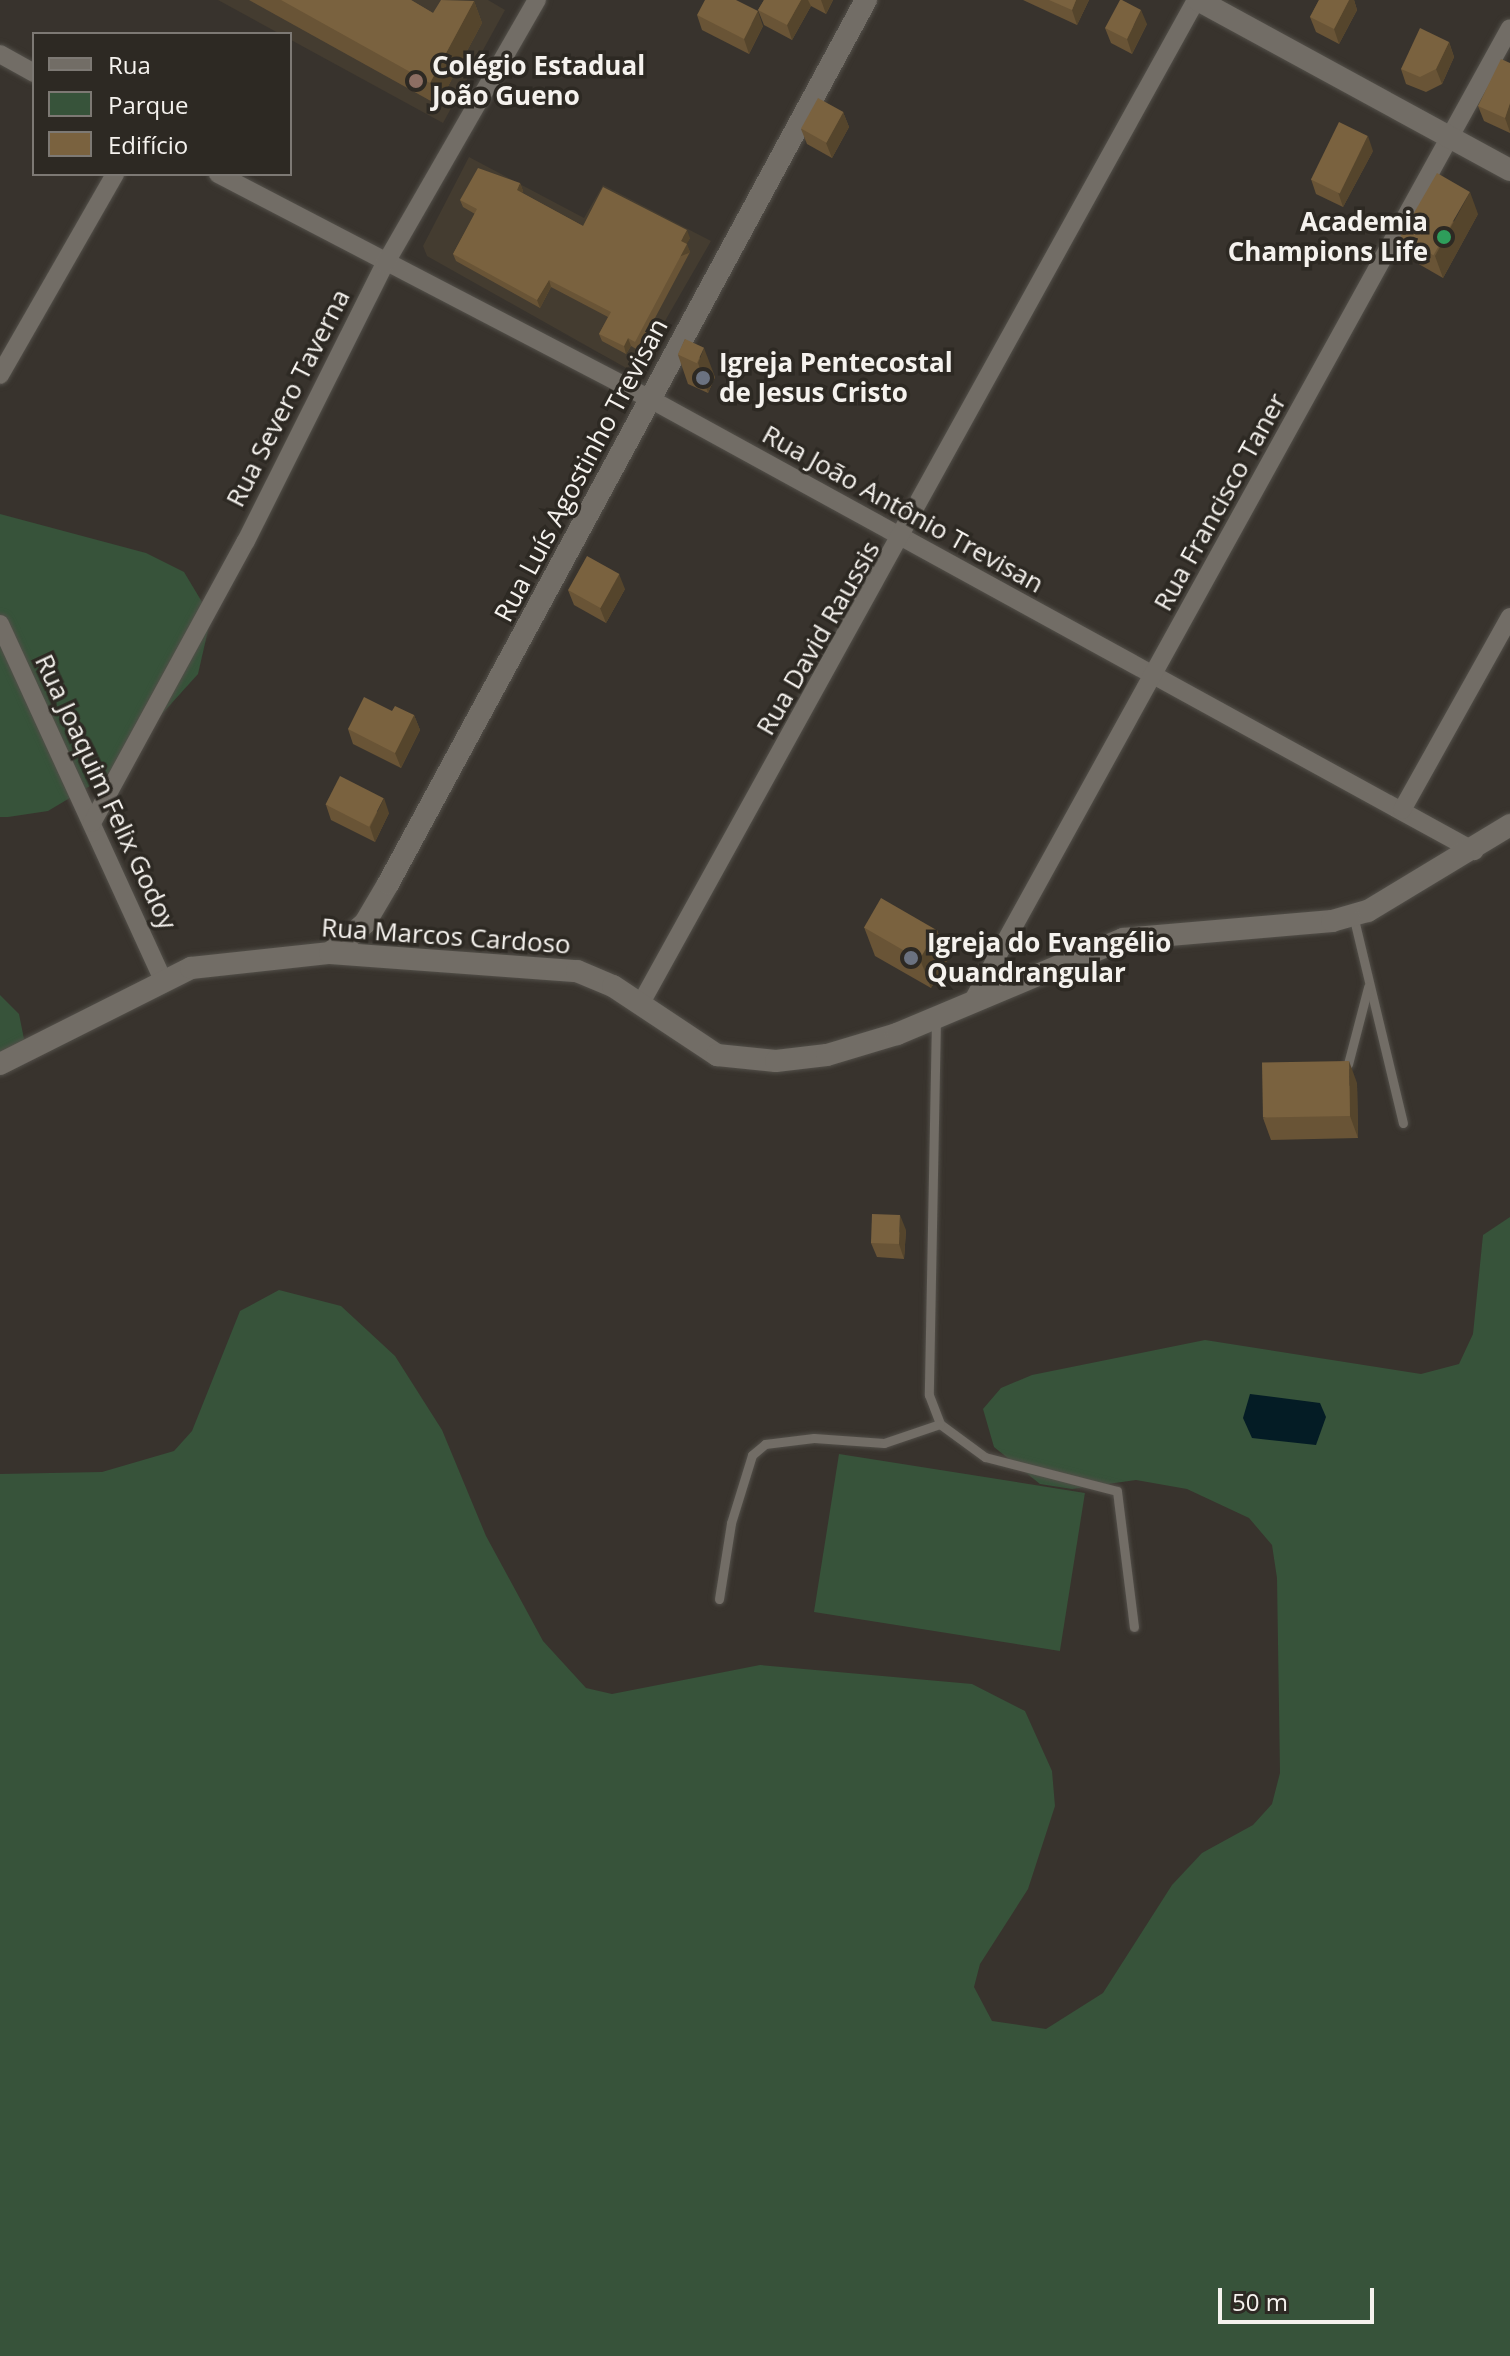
<!DOCTYPE html>
<meta charset="utf-8">
<style>
body{margin:0}
#map{position:relative;width:1510px;height:2356px;overflow:hidden;background:#38332d;font-family:"Open Sans",sans-serif}
div>[style]{position:absolute}
.built>*{inset:0;background:#443c30}
.green>*{inset:0;background:#37533a;transform-origin:0 0}
.water>*{inset:0;background:#041c25}
.roads{filter:drop-shadow(0 0 2px #524f49) drop-shadow(0 0 2px #524f49)}
.service>*{height:9px;margin:-4.5px;padding:0 4.5px;transform-origin:4.5px;border-radius:4.5px;background:#726d66}
.minor>*{height:18px;margin:-9px;padding:0 9px;transform-origin:9px;border-radius:9px;background:#726d66}
.tertiary>*{height:22px;margin:-11px;padding:0 11px;transform-origin:11px;border-radius:11px;background:#726d66}
.wall>*{inset:0;background:#695436}
.shaded-wall>*{inset:0;background:#55452c;transform-origin:0 0}
.building>*{inset:0;background:#7a623f;transform-origin:0 0}
.dots>*{width:22px;height:22px;translate:-50% -50%;box-sizing:border-box;border:4px solid #2d2923;border-radius:50%}
span{translate:-50% -50%;white-space:nowrap;text-align:center;line-height:1.15;-webkit-text-stroke:7px #2d2923;paint-order:stroke}
.poi-label{font-size:26px;color:#f5f2ee;font-weight:700}
.left{translate:0 -50%;text-align:left}
.right{translate:-100% -50%;text-align:right}
.street-label{font-size:26px;color:#f5f2ee}
.legend{position:absolute;left:32px;top:32px;width:260px;height:144px;box-sizing:border-box;background:#2d2923;border:2px solid #7d7974;margin:0;padding:10px 14px;list-style:none;font-size:24px;color:#f5f2ee}
.legend li{display:flex;align-items:center;gap:16px;height:40px}
.legend b{width:40px;border:2px solid #7d7974}
.scale{position:absolute;left:1218px;top:2288px;width:156px;height:36px;box-sizing:border-box;border:4px solid #f5f2ee;border-top:0;padding-left:10px;font-size:24px;line-height:28px;white-space:nowrap;color:#f5f2ee;-webkit-text-stroke:6px #2d2923;paint-order:stroke}
</style>
<div id="map">
<div class="built">
<i style="clip-path:polygon(218px 0,488px 0,505px 10px,443px 123px)"></i>
<i style="clip-path:polygon(469px 157px,584px 218px,603px 185px,711px 241px,642px 361px,626px 368px,427px 256px,423px 246px)"></i>
</div>
<div class="green">
<i style="clip-path:polygon(0 514px,146px 553px,184px 572px,211px 617px,198px 674px,105px 777px,48px 811px,8px 817px,0 817px)"></i>
<i style="clip-path:polygon(0 995px,19px 1014px,24px 1039px,0 1070px)"></i>
<i style="clip-path:polygon(1510px 1217px,1510px 2356px,0 2356px,0 1474px,102px 1472px,174px 1451px,192px 1431px,240px 1311px,279px 1290px,341px 1306px,395px 1356px,442px 1430px,486px 1536px,543px 1641px,586px 1688px,612px 1694px,760px 1665px,972px 1684px,1025px 1711px,1052px 1771px,1055px 1806px,1028px 1889px,980px 1964px,974px 1987px,992px 2021px,1046px 2029px,1103px 1993px,1172px 1885px,1202px 1853px,1253px 1825px,1272px 1804px,1280px 1773px,1277px 1578px,1272px 1545px,1249px 1518px,1187px 1489px,1136px 1480px,1072px 1489px,1040px 1484px,994px 1447px,983px 1409px,1001px 1388px,1032px 1375px,1205px 1340px,1421px 1374px,1459px 1364px,1473px 1334px,1483px 1235px)"></i>
<i style="left:839px;top:1454px;width:249px;height:160px;rotate:9deg"></i>
</div>
<div class="water">
<i style="clip-path:polygon(1250px 1394px,1320px 1403px,1326px 1417px,1316px 1445px,1252px 1438px,1243px 1418px)"></i>
</div>
<div class="roads">
<div class="service">
<i style="left:1353px;top:915px;width:214px;rotate:76.5deg"></i>
<i style="left:936px;top:1019px;width:376px;rotate:91.1deg"></i>
<i style="left:929px;top:1395px;width:31px;rotate:69deg"></i>
<i style="left:940px;top:1424px;width:56px;rotate:36.3deg"></i>
<i style="left:985px;top:1457px;width:136px;rotate:14.4deg"></i>
<i style="left:1117px;top:1491px;width:137px;rotate:82.9deg"></i>
<i style="left:1348px;top:1064px;width:80px;rotate:-75.4deg"></i>
<i style="left:719px;top:1599px;width:77px;rotate:-81deg"></i>
<i style="left:731px;top:1523px;width:71px;rotate:-72.8deg"></i>
<i style="left:752px;top:1455px;width:17px;rotate:-40deg"></i>
<i style="left:765px;top:1444px;width:49px;rotate:-7deg"></i>
<i style="left:814px;top:1438px;width:70px;rotate:4.1deg"></i>
<i style="left:884px;top:1443px;width:59px;rotate:-18.7deg"></i>
</div>
<div class="minor">
<i style="left:0;top:54px;width:39px;rotate:29deg"></i>
<i style="left:218px;top:174px;width:489px;rotate:27.5deg"></i>
<i style="left:652px;top:400px;width:938px;rotate:28.75deg"></i>
<i style="left:0;top:375px;width:232px;rotate:-60.2deg"></i>
<i style="left:0;top:624px;width:394px;rotate:65.4deg"></i>
<i style="left:1402px;top:810px;width:221px;rotate:-60.8deg"></i>
<i style="left:92px;top:823px;width:321px;rotate:-61.4deg"></i>
<i style="left:246px;top:541px;width:310px;rotate:-63.4deg"></i>
<i style="left:385px;top:264px;width:305px;rotate:-60.1deg"></i>
<i style="left:973px;top:1000px;width:1110px;rotate:-61.08deg"></i>
<i style="left:641px;top:1003px;width:1146px;rotate:-61.04deg"></i>
</div>
<div class="tertiary">
<i style="left:1198px;top:0;width:355px;rotate:28.6deg"></i>
<i style="left:330px;top:953px;width:46px;rotate:-40.6deg"></i>
<i style="left:365px;top:923px;width:45px;rotate:-59.5deg"></i>
<i style="left:388px;top:884px;width:1005px;rotate:-61.6deg"></i>
<i style="left:0;top:1064px;width:214px;rotate:-26.7deg"></i>
<i style="left:191px;top:968px;width:140px;rotate:-6.2deg"></i>
<i style="left:330px;top:953px;width:248px;rotate:4.2deg"></i>
<i style="left:577px;top:971px;width:39px;rotate:23deg"></i>
<i style="left:613px;top:986px;width:125px;rotate:33.6deg"></i>
<i style="left:717px;top:1055px;width:59px;rotate:5.8deg"></i>
<i style="left:776px;top:1061px;width:51px;rotate:-6.7deg"></i>
<i style="left:827px;top:1055px;width:73px;rotate:-16.7deg"></i>
<i style="left:897px;top:1034px;width:245px;rotate:-22.8deg"></i>
<i style="left:1123px;top:939px;width:210px;rotate:-4.9deg"></i>
<i style="left:1332px;top:921px;width:37px;rotate:-16deg"></i>
<i style="left:1368px;top:911px;width:166px;rotate:-31.2deg"></i>
</div>
</div>
<div class="wall">
<i style="clip-path:polygon(249px 0,411px 0,433px 13px,474px 1px,482px 23px,438px 105px)"></i>
<i style="clip-path:polygon(764px 0,833px 0,826px 14px,811px 6px,792px 40px,764px 25px,758px 10px)"></i>
<i style="clip-path:polygon(1023px 0,1089px 0,1077px 25px)"></i>
<i style="clip-path:polygon(1319px 0,1354px 0,1357px 10px,1339px 44px,1316px 32px,1310px 17px)"></i>
<i style="clip-path:polygon(697px 15px,763px 26px,749px 54px,702px 30px)"></i>
<i style="clip-path:polygon(1147px 24px,1132px 54px,1111px 43px,1105px 28px)"></i>
<i style="clip-path:polygon(1449px 42px,1454px 57px,1442px 84px,1426px 92px,1406px 84px,1401px 69px)"></i>
<i style="clip-path:polygon(1510px 63px,1510px 133px,1484px 121px,1478px 106px)"></i>
<i style="clip-path:polygon(843px 112px,849px 127px,832px 158px,807px 144px,801px 129px)"></i>
<i style="clip-path:polygon(1373px 151px,1343px 207px,1316px 194px,1311px 179px)"></i>
<i style="clip-path:polygon(520px 183px,523px 191px,522px 193px,583px 226px,690px 238px,686px 244px,690px 252px,638px 350px,631px 346px,626px 354px,602px 341px,599px 334px,608px 317px,551px 287px,540px 308px,456px 261px,453px 254px,475px 214px,463px 207px,460px 200px)"></i>
<i style="clip-path:polygon(1478px 214px,1443px 278px,1410px 259px,1402px 237px)"></i>
<i style="clip-path:polygon(685px 339px,715px 377px,708px 393px,688px 384px,678px 355px)"></i>
<i style="clip-path:polygon(625px 589px,606px 623px,574px 605px,568px 590px)"></i>
<i style="clip-path:polygon(392px 711px,414px 715px,420px 730px,401px 768px,353px 744px,348px 729px)"></i>
<i style="clip-path:polygon(326px 805px,389px 813px,375px 842px,331px 820px)"></i>
<i style="clip-path:polygon(864px 927px,937px 930px,948px 959px,931px 988px,875px 956px)"></i>
<i style="clip-path:polygon(1357px 1083px,1358px 1138px,1271px 1140px,1263px 1118px)"></i>
<i style="clip-path:polygon(906px 1230px,904px 1259px,877px 1257px,871px 1243px)"></i>
</div>
<div class="shaded-wall">
<i style="clip-path:polygon(801px 0,808px 0,811px 6px,792px 40px,787px 25px)"></i>
<i style="clip-path:polygon(821px 0,833px 0,826px 14px)"></i>
<i style="clip-path:polygon(1076px 0,1089px 0,1077px 25px,1072px 10px)"></i>
<i style="clip-path:polygon(1349px 0,1354px 0,1357px 10px,1339px 44px,1334px 29px)"></i>
<i style="clip-path:polygon(474px 1px,482px 23px,438px 105px,430px 83px)"></i>
<i style="clip-path:polygon(1141px 10px,1147px 24px,1132px 54px,1127px 39px)"></i>
<i style="clip-path:polygon(758px 11px,763px 26px,749px 54px,744px 39px)"></i>
<i style="clip-path:polygon(1449px 42px,1454px 57px,1442px 84px,1436px 69px)"></i>
<i style="clip-path:polygon(1510px 103px,1510px 132px,1505px 118px)"></i>
<i style="clip-path:polygon(843px 112px,849px 127px,832px 158px,826px 143px)"></i>
<i style="clip-path:polygon(1368px 136px,1373px 151px,1343px 207px,1338px 192px)"></i>
<i style="clip-path:polygon(520px 183px,523px 191px,519px 197px,517px 190px)"></i>
<i style="clip-path:polygon(1470px 192px,1478px 214px,1443px 278px,1435px 256px)"></i>
<i style="clip-path:polygon(687px 230px,690px 238px,684px 249px,681px 241px)"></i>
<i style="left:687px;top:244px;width:9px;height:111px;rotate:69deg"></i>
<i style="clip-path:polygon(549px 280px,551px 287px,540px 308px,537px 300px)"></i>
<i style="clip-path:polygon(628px 338px,631px 346px,626px 354px,624px 346px)"></i>
<i style="clip-path:polygon(704px 348px,715px 377px,708px 393px,698px 363px)"></i>
<i style="clip-path:polygon(619px 574px,625px 589px,606px 623px,600px 608px)"></i>
<i style="clip-path:polygon(414px 715px,420px 730px,401px 768px,395px 753px)"></i>
<i style="clip-path:polygon(384px 798px,389px 813px,375px 842px,370px 827px)"></i>
<i style="clip-path:polygon(937px 930px,948px 959px,931px 988px,920px 959px)"></i>
<i style="clip-path:polygon(1349px 1061px,1357px 1083px,1358px 1138px,1350px 1116px)"></i>
<i style="clip-path:polygon(900px 1215px,906px 1230px,904px 1259px,899px 1244px)"></i>
</div>
<div class="building">
<i style="clip-path:polygon(281px 0,411px 0,433px 13px,441px 0,474px 1px,430px 83px)"></i>
<i style="clip-path:polygon(705px 0,736px 0,758px 11px,744px 39px,697px 15px)"></i>
<i style="clip-path:polygon(764px 0,801px 0,787px 25px,758px 10px)"></i>
<i style="clip-path:polygon(1049px 0,1076px 0,1072px 10px)"></i>
<i style="clip-path:polygon(1120px 0,1122px 0,1141px 10px,1127px 39px,1105px 28px)"></i>
<i style="clip-path:polygon(1319px 0,1349px 0,1334px 29px,1310px 17px)"></i>
<i style="clip-path:polygon(1420px 28px,1449px 42px,1436px 69px,1420px 77px,1401px 69px)"></i>
<i style="clip-path:polygon(1501px 59px,1510px 63px,1510px 103px,1505px 118px,1478px 106px)"></i>
<i style="left:818px;top:98px;width:29px;height:35px;rotate:29deg"></i>
<i style="left:1339px;top:122px;width:32px;height:64px;rotate:26deg"></i>
<i style="clip-path:polygon(478px 168px,520px 183px,517px 190px,583px 226px,603px 187px,687px 230px,681px 241px,687px 244px,635px 342px,628px 338px,624px 346px,599px 334px,611px 312px,549px 280px,537px 300px,453px 254px,477px 209px,460px 200px)"></i>
<i style="left:1437px;top:173px;width:38px;height:73px;rotate:30deg"></i>
<i style="left:685px;top:339px;width:21px;height:17px;rotate:25deg"></i>
<i style="left:587px;top:556px;width:37px;height:39px;rotate:29deg"></i>
<i style="clip-path:polygon(364px 697px,392px 711px,395px 706px,414px 715px,395px 753px,348px 729px)"></i>
<i style="left:340px;top:776px;width:49px;height:32px;rotate:27deg"></i>
<i style="left:881px;top:898px;width:64px;height:34px;rotate:30deg"></i>
<i style="left:1349px;top:1061px;width:55px;height:87px;rotate:89deg"></i>
<i style="left:872px;top:1214px;width:28px;height:29px;rotate:2deg"></i>
</div>
<div class="dots">
<i style="left:416px;top:81px;background:#8d6e63"></i>
<i style="left:1444px;top:237px;background:#2e9e5b"></i>
<i style="left:703px;top:378px;background:#6b7280"></i>
<i style="left:911px;top:958px;background:#6b7280"></i>
</div>
<div class="poi-label">
<span class="left" style="left:432px;top:81px">Colégio Estadual<br>João Gueno</span>
<span class="right" style="left:1428px;top:237px">Academia<br>Champions Life</span>
<span class="left" style="left:719px;top:378px">Igreja Pentecostal<br>de Jesus Cristo</span>
<span class="left" style="left:927px;top:958px">Igreja do Evangélio<br>Quandrangular</span>
</div>
<div class="street-label">
<span style="left:288px;top:398px;rotate:-63deg">Rua Severo Taverna</span>
<span style="left:581px;top:470px;rotate:-62deg">Rua Luís Agostinho Trevisan</span>
<span style="left:1220px;top:502px;rotate:-61deg">Rua Francisco Taner</span>
<span style="left:903px;top:509px;rotate:29deg">Rua João Antônio Trevisan</span>
<span style="left:818px;top:638px;rotate:-60deg">Rua David Raussis</span>
<span style="left:106px;top:792px;rotate:65deg">Rua Joaquim Felix Godoy</span>
<span style="left:446px;top:936px;rotate:4deg">Rua Marcos Cardoso</span>
</div>
<ul class="legend">
<li><b style="height:10px;background:#726d66"></b>Rua</li>
<li><b style="height:22px;background:#37533a"></b>Parque</li>
<li><b style="height:22px;background:#7a623f"></b>Edifício</li>
</ul>
<div class="scale">50 m</div>
</div>
